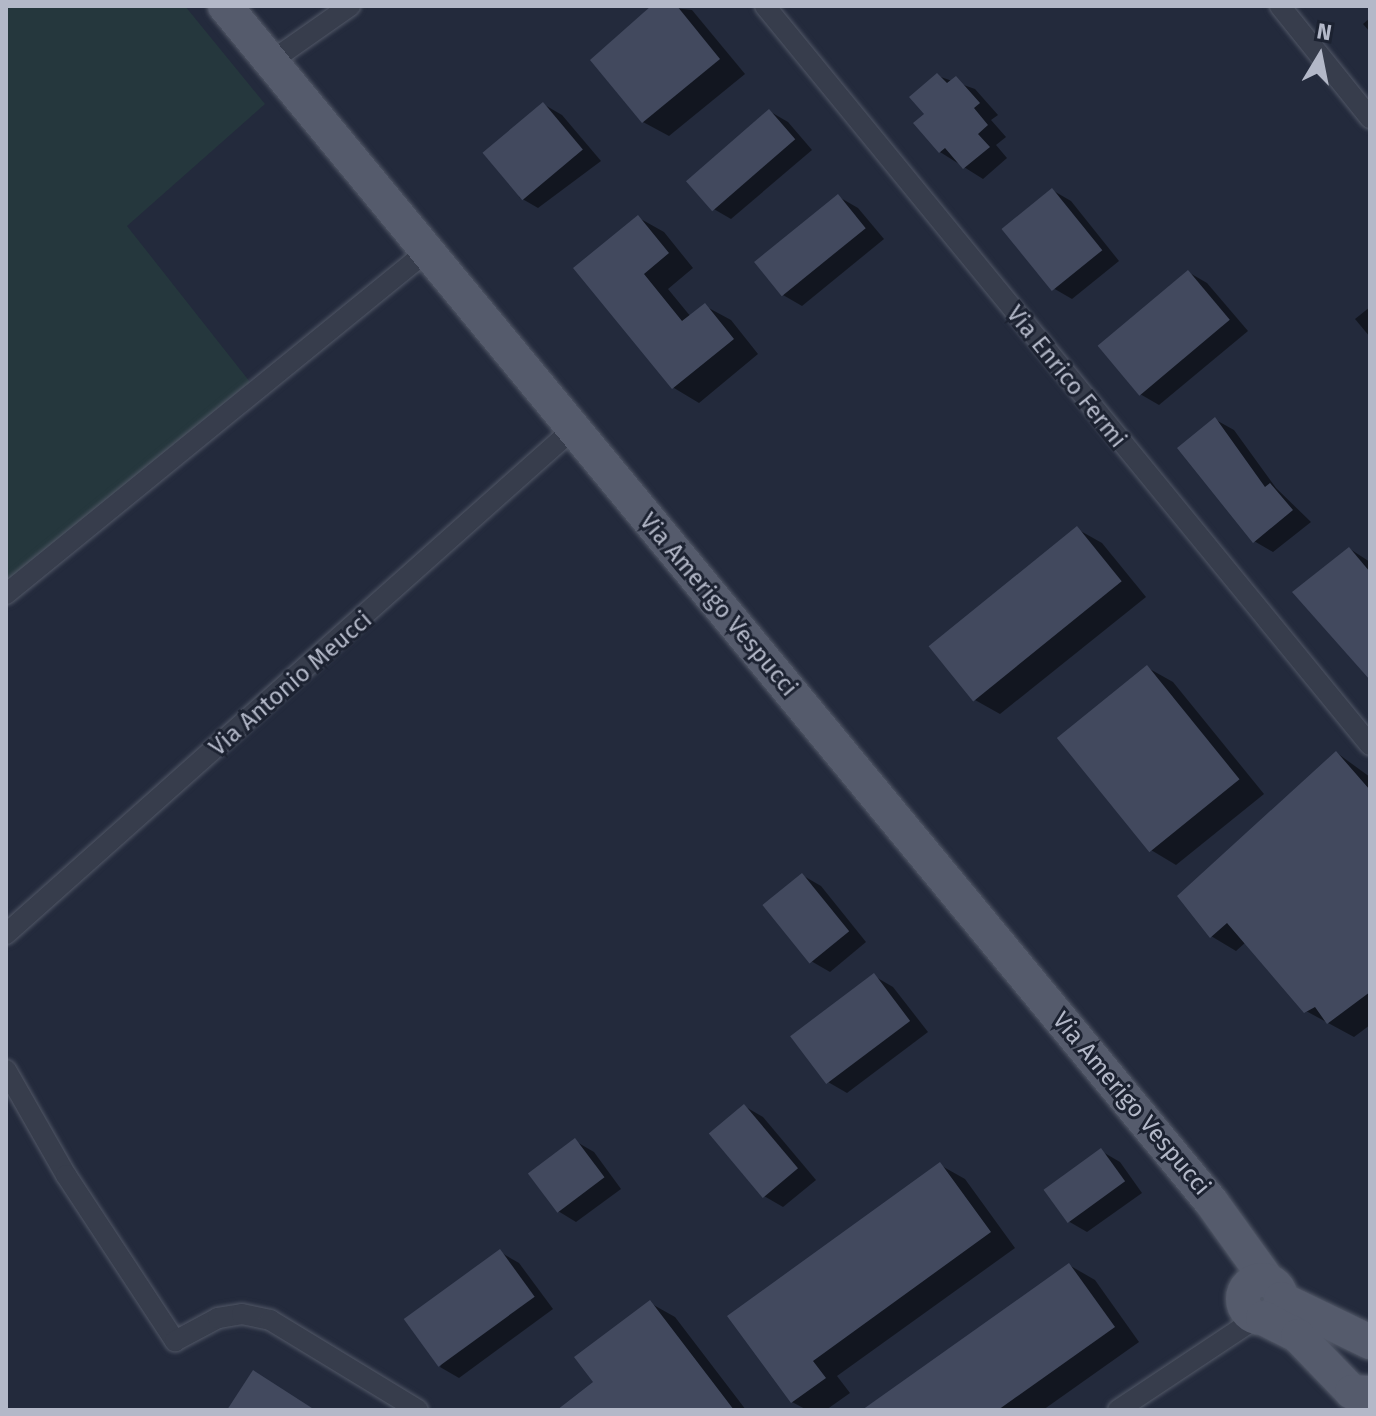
<!DOCTYPE html>
<style>
body{margin:0}
#map{position:relative;width:1376px;height:1416px;overflow:hidden;background:#232a3c;font-family:"Fira Sans",sans-serif}
div>[style]{position:absolute}
.green>*{inset:0;background:#25373d}
.shadow>*{inset:0;background:#0007}
.building>*{inset:0;background:#42495e;transform-origin:0 0}
.roads{filter:drop-shadow(0 0 2px #525867) drop-shadow(0 0 2px #525867)}
.minor>*{height:20px;margin:-10px;padding:0 10px;transform-origin:10px;border-radius:10px;background:#373d4c}
.primary>*{height:34px;margin:-17px;padding:0 17px;transform-origin:17px;border-radius:17px;background:#555b6c}
.primary>.ring{margin:-17px;padding:0;box-sizing:content-box;background:none;border:34px solid #555b6c;border-radius:50%}
span{translate:-50% -50%;white-space:nowrap;text-align:center;line-height:1.15;-webkit-text-stroke:6px #1c2231;paint-order:stroke}
.street-label{font-size:24px;color:#b3b8c8}
.frame{position:absolute;inset:0;border:8px solid #b3b8c8;pointer-events:none}
.north{position:absolute;left:1280px;top:16px;width:80px;height:80px;-webkit-text-stroke:6px #1c2231;paint-order:stroke;rotate:10deg;font-size:22px;font-weight:700;line-height:32px;text-align:center;color:#b3b8c8}
.north::after{content:'';display:block;margin:auto;width:28px;height:36px;background:#b3b8c8;clip-path:polygon(50% 0,100% 100%,50% 72%,0 100%)}
</style>
<div id="map">
<div class="green">
<i style="clip-path:polygon(6px 6px,185px 6px,265px 104px,127px 226px,250px 382px,6px 582px)"></i>
</div>
<div class="shadow">
<i style="clip-path:polygon(655px 6px,692px 10px,745px 74px,669px 136px,643px 122px)"></i>
<i style="clip-path:polygon(1370px 18px,1370px 32px,1363px 24px)"></i>
<i style="clip-path:polygon(938px 76px,975px 89px,998px 115px,991px 120px,1006px 137px,996px 145px,1007px 158px,983px 179px,940px 152px,926px 115px)"></i>
<i style="clip-path:polygon(543px 104px,562px 115px,601px 161px,538px 208px,519px 197px)"></i>
<i style="clip-path:polygon(769px 111px,788px 122px,812px 150px,731px 219px,712px 208px)"></i>
<i style="clip-path:polygon(1052px 190px,1071px 201px,1119px 261px,1072px 299px,1053px 288px)"></i>
<i style="clip-path:polygon(839px 197px,858px 208px,884px 239px,802px 306px,783px 295px)"></i>
<i style="clip-path:polygon(639px 218px,664px 232px,693px 268px,668px 289px,691px 317px,705px 306px,731px 320px,758px 354px,699px 403px,674px 388px,576px 268px)"></i>
<i style="clip-path:polygon(1188px 272px,1207px 283px,1248px 331px,1159px 405px,1140px 394px)"></i>
<i style="clip-path:polygon(1370px 307px,1370px 337px,1355px 319px)"></i>
<i style="clip-path:polygon(1216px 420px,1234px 430px,1276px 488px,1311px 522px,1273px 552px,1254px 541px)"></i>
<i style="clip-path:polygon(1077px 529px,1102px 543px,1146px 597px,1000px 714px,975px 700px)"></i>
<i style="clip-path:polygon(1350px 549px,1370px 562px,1370px 672px)"></i>
<i style="clip-path:polygon(1148px 668px,1173px 682px,1264px 794px,1176px 865px,1151px 850px)"></i>
<i style="clip-path:polygon(1337px 753px,1370px 777px,1370px 1025px,1354px 1037px,1306px 1011px,1246px 942px,1236px 951px,1211px 936px)"></i>
<i style="clip-path:polygon(802px 875px,821px 886px,866px 942px,830px 972px,811px 961px)"></i>
<i style="clip-path:polygon(874px 976px,893px 987px,928px 1032px,847px 1093px,828px 1082px,793px 1036px)"></i>
<i style="clip-path:polygon(744px 1106px,763px 1117px,816px 1180px,783px 1207px,764px 1196px)"></i>
<i style="clip-path:polygon(575px 1141px,594px 1152px,621px 1189px,576px 1222px,558px 1211px)"></i>
<i style="clip-path:polygon(1101px 1151px,1120px 1162px,1142px 1193px,1087px 1232px,1068px 1221px)"></i>
<i style="clip-path:polygon(940px 1165px,965px 1179px,1015px 1248px,837px 1376px,850px 1393px,826px 1410px,807px 1410px,792px 1402px,730px 1316px)"></i>
<i style="clip-path:polygon(500px 1252px,519px 1263px,553px 1309px,459px 1378px,440px 1367px)"></i>
<i style="clip-path:polygon(1069px 1265px,1095px 1280px,1139px 1342px,1043px 1410px,866px 1410px)"></i>
<i style="clip-path:polygon(650px 1303px,675px 1317px,746px 1410px,565px 1410px,596px 1383px)"></i>
</div>
<div class="building">
<i style="clip-path:polygon(651px 6px,677px 6px,720px 59px,642px 123px,590px 60px)"></i>
<i style="clip-path:polygon(937px 73px,947px 83px,956px 76px,980px 103px,974px 108px,988px 125px,978px 134px,990px 147px,963px 169px,945px 148px,939px 153px,913px 123px,924px 114px,909px 97px)"></i>
<i style="left:543px;top:102px;width:62px;height:79px;rotate:50deg"></i>
<i style="left:769px;top:109px;width:40px;height:110px;rotate:49deg"></i>
<i style="left:1052px;top:188px;width:80px;height:65px;rotate:51deg"></i>
<i style="left:838px;top:194px;width:44px;height:108px;rotate:51deg"></i>
<i style="clip-path:polygon(638px 215px,669px 253px,644px 274px,682px 321px,705px 303px,734px 339px,672px 389px,573px 268px)"></i>
<i style="left:1188px;top:270px;width:65px;height:118px;rotate:50deg"></i>
<i style="clip-path:polygon(1215px 417px,1265px 487px,1270px 483px,1293px 510px,1253px 543px,1177px 448px)"></i>
<i style="left:1077px;top:526px;width:71px;height:191px;rotate:51deg"></i>
<i style="clip-path:polygon(1349px 547px,1370px 572px,1370px 680px,1292px 592px)"></i>
<i style="left:1147px;top:665px;width:147px;height:116px;rotate:51deg"></i>
<i style="clip-path:polygon(1336px 751px,1370px 790px,1370px 992px,1327px 1024px,1315px 1007px,1304px 1013px,1227px 923px,1210px 938px,1177px 896px)"></i>
<i style="left:802px;top:873px;width:75px;height:51px;rotate:51deg"></i>
<i style="left:874px;top:973px;width:60px;height:105px;rotate:53deg"></i>
<i style="left:744px;top:1104px;width:84px;height:46px;rotate:50deg"></i>
<i style="left:575px;top:1138px;width:49px;height:59px;rotate:53deg"></i>
<i style="left:1101px;top:1148px;width:41px;height:71px;rotate:54deg"></i>
<i style="clip-path:polygon(940px 1162px,991px 1232px,813px 1361px,826px 1378px,791px 1403px,727px 1316px)"></i>
<i style="left:500px;top:1249px;width:59px;height:119px;rotate:54deg"></i>
<i style="clip-path:polygon(1069px 1263px,1115px 1327px,998px 1410px,862px 1410px)"></i>
<i style="clip-path:polygon(650px 1300px,734px 1410px,557px 1410px,593px 1382px,574px 1357px)"></i>
<i style="clip-path:polygon(253px 1370px,315px 1410px,227px 1410px)"></i>
</div>
<div class="roads">
<div class="minor">
<i style="left:765px;top:6px;width:955px;rotate:50.69deg"></i>
<i style="left:1280px;top:6px;width:144px;rotate:51.2deg"></i>
<i style="left:270px;top:62px;width:98px;rotate:-35deg"></i>
<i style="left:6px;top:594px;width:542px;rotate:-39.16deg"></i>
<i style="left:6px;top:934px;width:759px;rotate:-41.69deg"></i>
<i style="left:6px;top:1070px;width:121px;rotate:60.3deg"></i>
<i style="left:66px;top:1175px;width:199px;rotate:56.7deg"></i>
<i style="left:175px;top:1341px;width:49px;rotate:-28.1deg"></i>
<i style="left:218px;top:1318px;width:24px;rotate:-9deg"></i>
<i style="left:242px;top:1314px;width:29px;rotate:12deg"></i>
<i style="left:270px;top:1320px;width:173px;rotate:31.3deg"></i>
<i style="left:1118px;top:1410px;width:168px;rotate:-33.6deg"></i>
</div>
<div class="primary">
<i style="left:225px;top:6px;width:1551px;rotate:50.49deg"></i>
<i style="left:1212px;top:1203px;width:96px;rotate:54.3deg"></i>
<i class="ring" style="left:1243px;top:1280px;width:4px;height:4px"></i>
<i style="left:1281px;top:1299px;width:99px;rotate:25.8deg"></i>
<i style="left:1263px;top:1318px;width:39px;rotate:27deg"></i>
<i style="left:1298px;top:1336px;width:78px;rotate:46deg"></i>
<i style="left:1352px;top:1392px;width:18px;rotate:3deg"></i>
</div>
</div>
<div class="street-label">
<span style="left:1066px;top:377px;rotate:51deg">Via Enrico Fermi</span>
<span style="left:718px;top:605px;rotate:50deg">Via Amerigo Vespucci</span>
<span style="left:291px;top:684px;rotate:-41deg">Via Antonio Meucci</span>
<span style="left:1131px;top:1104px;rotate:50deg">Via Amerigo Vespucci</span>
</div>
<div class="frame"></div>
<div class="north">N</div>
</div>
